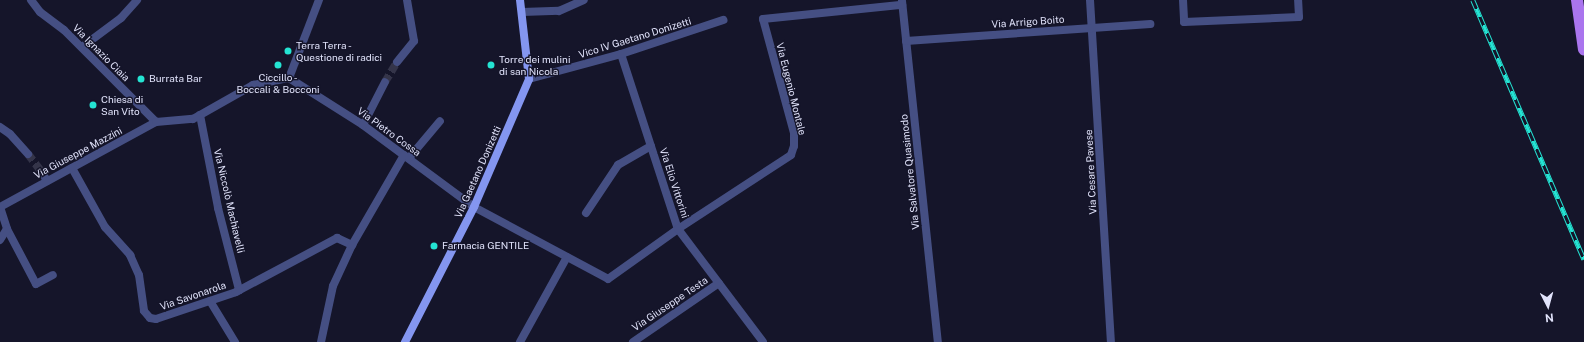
<!DOCTYPE html>
<meta charset="utf-8">
<style>
body{margin:0}
#map{position:relative;width:1584px;height:342px;overflow:hidden;background:#15152a;font-family:"Public Sans",sans-serif}
div>[style]{position:absolute}
.street-tunnel>*{height:8px;margin-top:-4px;transform-origin:0;background:repeating-linear-gradient(90deg,#343449 0 8px,transparent 0 12px)}
.street>*{height:8px;margin:-4px;padding:0 4px;transform-origin:4px;border-radius:4px;background:#454f83}
.secondary>*{height:8px;margin:-4px;padding:0 4px;transform-origin:4px;border-radius:4px;background:#8496f0}
.primary>*{height:12px;margin:-6px;padding:0 6px;transform-origin:6px;border-radius:6px;background:#aa75ee}
.rail>*{height:4.5px;margin-top:-2.25px;transform-origin:0;background:repeating-linear-gradient(90deg,#15152a 0 9px,#24e4d3 0 18px);box-sizing:border-box;border-block:1px solid #24e4d3}
.dots>*{width:11px;height:11px;translate:-50% -50%;box-sizing:border-box;border:2px solid #15152a;border-radius:50%}
span{translate:-50% -50%;white-space:nowrap;text-align:center;line-height:1.15;-webkit-text-stroke:3px #15152a;paint-order:stroke}
.street-label{font-size:10px;color:#e1e3fb}
.poi-label{font-size:10px;color:#e1e3fb}
.left{translate:0 -50%;text-align:left}
.north{position:absolute;left:1528px;top:286px;width:40px;height:40px;-webkit-text-stroke:3px #15152a;paint-order:stroke;rotate:174deg;font-size:11px;font-weight:700;line-height:16px;text-align:center;color:#e1e3fb}
.north::after{content:'';display:block;margin:auto;width:14px;height:18px;background:#e1e3fb;clip-path:polygon(50% 0,100% 100%,50% 72%,0 100%)}
</style>
<div id="map">
<div class="street-tunnel">
<i style="left:385px;top:82px;width:23px;rotate:-59deg"></i>
<i style="left:28px;top:154px;width:25px;rotate:53deg"></i>
</div>
<div class="street">
<i style="left:31px;top:0;width:15px;rotate:53deg"></i>
<i style="left:40px;top:12px;width:30px;rotate:37deg"></i>
<i style="left:64px;top:30px;width:130px;rotate:45deg"></i>
<i style="left:1090px;top:0;width:343px;rotate:86.5deg"></i>
<i style="left:1183px;top:0;width:22px;rotate:87deg"></i>
<i style="left:1184px;top:22px;width:115px;rotate:-2.5deg"></i>
<i style="left:1299px;top:17px;width:17px;rotate:-93deg"></i>
<i style="left:902px;top:1px;width:343px;rotate:84deg"></i>
<i style="left:522px;top:12px;width:37px;rotate:-2deg"></i>
<i style="left:559px;top:11px;width:27px;rotate:-24deg"></i>
<i style="left:906px;top:41px;width:245px;rotate:-4deg"></i>
<i style="left:82px;top:47px;width:49px;rotate:-36.6deg"></i>
<i style="left:121px;top:18px;width:24px;rotate:-48deg"></i>
<i style="left:621px;top:54px;width:184px;rotate:72deg"></i>
<i style="left:678px;top:229px;width:141px;rotate:53deg"></i>
<i style="left:397px;top:62px;width:27px;rotate:-51deg"></i>
<i style="left:414px;top:41px;width:42px;rotate:-99.7deg"></i>
<i style="left:289px;top:78px;width:88px;rotate:32.4deg"></i>
<i style="left:363px;top:125px;width:138px;rotate:36.5deg"></i>
<i style="left:474px;top:207px;width:152px;rotate:28.2deg"></i>
<i style="left:608px;top:279px;width:86px;rotate:-35.5deg"></i>
<i style="left:678px;top:229px;width:135px;rotate:-33.2deg"></i>
<i style="left:791px;top:155px;width:9px;rotate:-72deg"></i>
<i style="left:794px;top:146px;width:13px;rotate:-90deg"></i>
<i style="left:794px;top:133px;width:118px;rotate:-105.2deg"></i>
<i style="left:763px;top:19px;width:140px;rotate:-5.8deg"></i>
<i style="left:529px;top:79px;width:95px;rotate:-15.2deg"></i>
<i style="left:621px;top:54px;width:108px;rotate:-18.4deg"></i>
<i style="left:200px;top:115px;width:95px;rotate:79deg"></i>
<i style="left:218px;top:208px;width:85px;rotate:75.6deg"></i>
<i style="left:363px;top:125px;width:48px;rotate:-62.9deg"></i>
<i style="left:0;top:127px;width:12px;rotate:35deg"></i>
<i style="left:10px;top:134px;width:27px;rotate:48deg"></i>
<i style="left:409px;top:158px;width:48px;rotate:-50deg"></i>
<i style="left:72px;top:168px;width:68px;rotate:60.8deg"></i>
<i style="left:105px;top:227px;width:38px;rotate:48deg"></i>
<i style="left:130px;top:255px;width:22px;rotate:66deg"></i>
<i style="left:139px;top:275px;width:36px;rotate:82deg"></i>
<i style="left:144px;top:311px;width:9px;rotate:49deg"></i>
<i style="left:150px;top:318px;width:6px;rotate:9deg"></i>
<i style="left:156px;top:319px;width:84px;rotate:-18.6deg"></i>
<i style="left:236px;top:292px;width:115px;rotate:-28.1deg"></i>
<i style="left:337px;top:238px;width:17px;rotate:25deg"></i>
<i style="left:43px;top:174px;width:8px;rotate:60deg"></i>
<i style="left:0;top:207px;width:178px;rotate:-28.6deg"></i>
<i style="left:156px;top:122px;width:37px;rotate:-5deg"></i>
<i style="left:193px;top:119px;width:69px;rotate:-29.5deg"></i>
<i style="left:253px;top:85px;width:37px;rotate:-11deg"></i>
<i style="left:289px;top:78px;width:84px;rotate:-69deg"></i>
<i style="left:0;top:207px;width:23px;rotate:72deg"></i>
<i style="left:7px;top:229px;width:62px;rotate:62.2deg"></i>
<i style="left:36px;top:284px;width:19px;rotate:-28deg"></i>
<i style="left:586px;top:213px;width:58px;rotate:-56.3deg"></i>
<i style="left:618px;top:165px;width:38px;rotate:-30deg"></i>
<i style="left:0;top:240px;width:13px;rotate:-58deg"></i>
<i style="left:210px;top:301px;width:48px;rotate:58.6deg"></i>
<i style="left:321px;top:342px;width:57px;rotate:-77.9deg"></i>
<i style="left:333px;top:286px;width:45px;rotate:-65.1deg"></i>
<i style="left:352px;top:245px;width:104px;rotate:-60deg"></i>
<i style="left:520px;top:342px;width:97px;rotate:-61.1deg"></i>
<i style="left:633px;top:342px;width:104px;rotate:-34.5deg"></i>
</div>
<div class="secondary">
<i style="left:405px;top:342px;width:152px;rotate:-62.9deg"></i>
<i style="left:474px;top:207px;width:139px;rotate:-66.7deg"></i>
<i style="left:529px;top:79px;width:80px;rotate:-96.5deg"></i>
</div>
<div class="primary">
<i style="left:1577px;top:0;width:50px;rotate:82deg"></i>
</div>
<div class="rail">
<i style="left:1473px;top:0;width:282px;rotate:66.8deg"></i>
</div>
<div class="dots">
<i style="left:288px;top:51px;background:#24e4d3"></i>
<i style="left:278px;top:65px;background:#24e4d3"></i>
<i style="left:491px;top:65px;background:#24e4d3"></i>
<i style="left:141px;top:79px;background:#24e4d3"></i>
<i style="left:93px;top:105px;background:#24e4d3"></i>
<i style="left:434px;top:246px;background:#24e4d3"></i>
</div>
<div class="street-label">
<span style="left:1028px;top:22px;rotate:-4deg">Via Arrigo Boito</span>
<span style="left:635px;top:38px;rotate:-17deg">Vico IV Gaetano Donizetti</span>
<span style="left:101px;top:53px;rotate:45deg">Via Ignazio Ciaia</span>
<span style="left:791px;top:89px;rotate:76deg">Via Eugenio Montale</span>
<span style="left:389px;top:132px;rotate:36deg">Via Pietro Cossa</span>
<span style="left:78px;top:153px;rotate:-28deg">Via Giuseppe Mazzini</span>
<span style="left:478px;top:172px;rotate:-66deg">Via Gaetano Donizetti</span>
<span style="left:910px;top:172px;rotate:-96deg">Via Salvatore Quasimodo</span>
<span style="left:1091px;top:172px;rotate:-93deg">Via Cesare Pavese</span>
<span style="left:674px;top:183px;rotate:72deg">Via Elio Vittorini</span>
<span style="left:229px;top:201px;rotate:77deg">Via Niccolò Machiavelli</span>
<span style="left:193px;top:296px;rotate:-19deg">Via Savonarola</span>
<span style="left:670px;top:304px;rotate:-34deg">Via Giuseppe Testa</span>
</div>
<div class="poi-label">
<span class="left" style="left:296px;top:51px">Terra Terra -<br>Questione di radici</span>
<span class="left" style="left:499px;top:65px">Torre dei mulini<br>di san Nicola</span>
<span style="left:278px;top:83px">Ciccillo -<br>Boccali &amp; Bocconi</span>
<span class="left" style="left:149px;top:79px">Burrata Bar</span>
<span class="left" style="left:101px;top:105px">Chiesa di<br>San Vito</span>
<span class="left" style="left:442px;top:246px">Farmacia GENTILE</span>
</div>
<div class="north">N</div>
</div>
